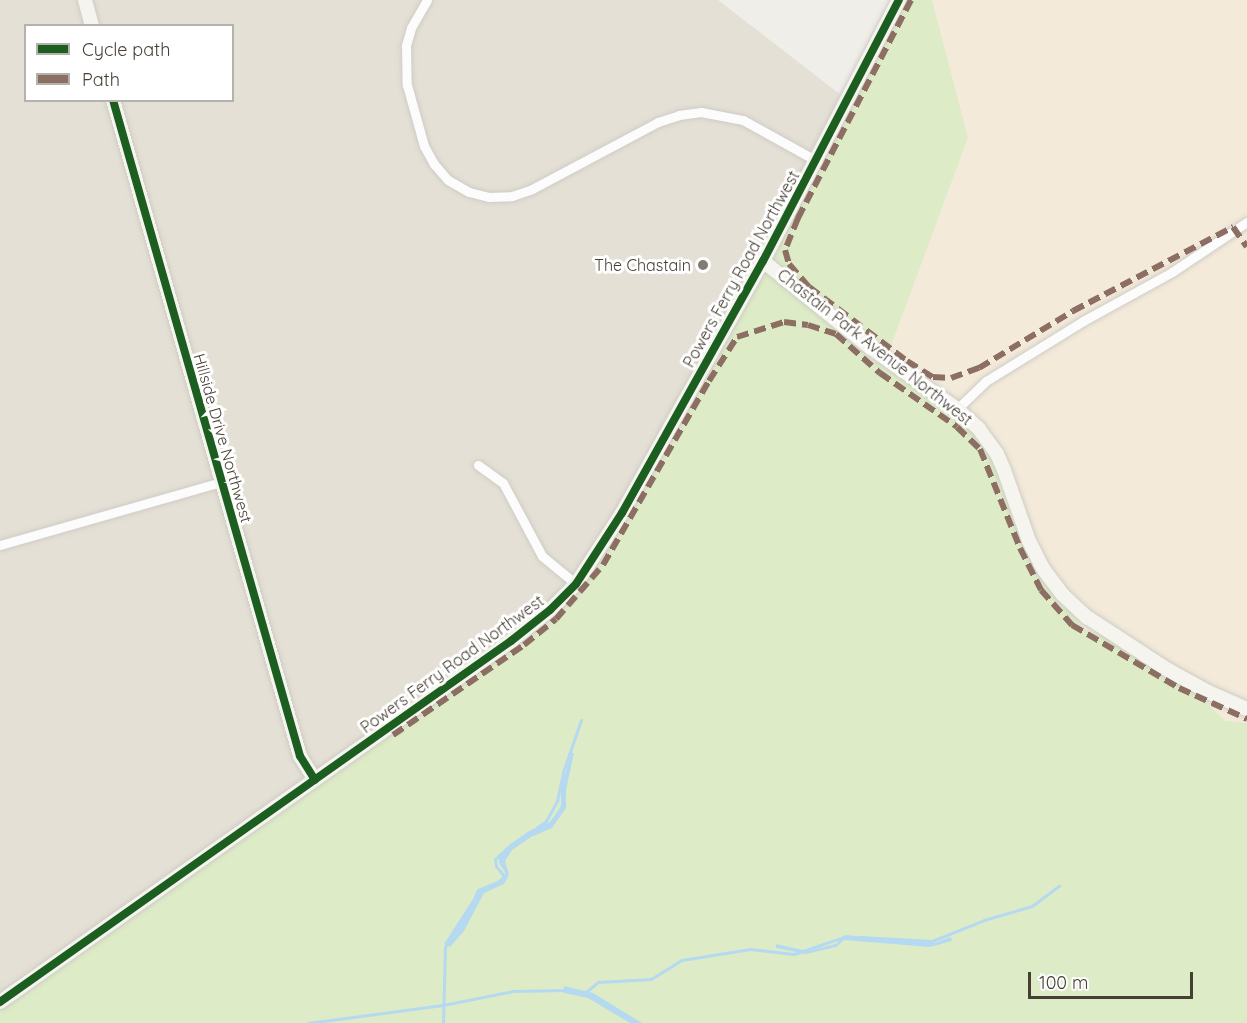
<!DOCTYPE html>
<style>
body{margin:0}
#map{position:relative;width:1247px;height:1023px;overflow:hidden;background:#f0eee8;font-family:Quicksand,sans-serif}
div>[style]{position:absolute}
.residential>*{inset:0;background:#e5e0d5}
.commercial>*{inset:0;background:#f4eada}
.green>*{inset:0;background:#ddecc6}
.water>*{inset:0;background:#b5d9f1}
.stream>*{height:3px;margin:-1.5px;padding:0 1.5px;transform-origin:1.5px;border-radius:1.5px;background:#b5d9f1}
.roads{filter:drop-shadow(0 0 2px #ceccc6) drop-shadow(0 0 2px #ceccc6)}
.street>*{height:9px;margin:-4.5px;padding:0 4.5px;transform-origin:4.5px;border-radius:4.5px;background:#fdfcfc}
.secondary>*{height:14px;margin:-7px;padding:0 7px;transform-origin:7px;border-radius:7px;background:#f6f4ee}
.quiet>*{height:6px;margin-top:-3px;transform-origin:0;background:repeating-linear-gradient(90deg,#8d6e63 0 12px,transparent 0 18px)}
.cycleway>*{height:8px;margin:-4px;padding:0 4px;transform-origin:4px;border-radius:4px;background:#1b5e20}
.dots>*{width:16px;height:16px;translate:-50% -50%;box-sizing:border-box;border:3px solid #fff;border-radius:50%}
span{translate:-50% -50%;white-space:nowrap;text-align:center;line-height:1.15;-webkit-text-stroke:6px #fff;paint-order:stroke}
.poi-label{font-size:16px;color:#463f34}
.right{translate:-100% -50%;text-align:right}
.street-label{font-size:16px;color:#463f34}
.legend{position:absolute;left:24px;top:24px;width:210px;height:78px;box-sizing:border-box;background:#fff;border:2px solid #b5b2ae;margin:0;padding:8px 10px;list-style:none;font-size:18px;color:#463f34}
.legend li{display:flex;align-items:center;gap:12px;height:30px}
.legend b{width:30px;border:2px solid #b5b2ae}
.scale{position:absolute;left:1028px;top:972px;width:165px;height:27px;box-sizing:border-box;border:3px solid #463f34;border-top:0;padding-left:8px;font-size:18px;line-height:21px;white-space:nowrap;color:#463f34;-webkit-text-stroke:4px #fff;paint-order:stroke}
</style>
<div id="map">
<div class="residential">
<i style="clip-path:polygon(evenodd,0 0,718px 0,846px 99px,634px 500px,568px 583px,519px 636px,0 999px,0 0,26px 26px,232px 26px,232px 100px,26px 100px,26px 26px)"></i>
</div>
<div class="commercial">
<i style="clip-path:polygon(932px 0,1247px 0,1247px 723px,1225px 721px,1160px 656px,1082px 628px,1037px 563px,1003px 490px,993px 454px,956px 414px,885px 362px,968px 139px)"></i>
</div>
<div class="green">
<i style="clip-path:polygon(894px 0,932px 0,968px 138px,885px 362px,956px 414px,993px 454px,1003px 490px,1037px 563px,1082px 628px,1160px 656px,1225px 721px,1247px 723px,1247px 1023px,0 1023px,0 999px,519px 636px,568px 583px,634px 500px)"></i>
</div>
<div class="water">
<i style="clip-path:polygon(571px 753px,574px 753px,566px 790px,566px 808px,552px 828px,531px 837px,512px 850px,505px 861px,509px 875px,504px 884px,484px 893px,464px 931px,450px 947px,444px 944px,475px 896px,483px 889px,503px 880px,505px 872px,499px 863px,499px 857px,509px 845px,529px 831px,550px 822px,561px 806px,561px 789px)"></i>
<i style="clip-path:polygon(845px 935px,934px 943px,951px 937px,952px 941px,930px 947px,844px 940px,836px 947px,806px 954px,776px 948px,776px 944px,807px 951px,836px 944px)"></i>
<i style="clip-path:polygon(564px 986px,593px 993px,642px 1023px,630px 1023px,588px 998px,564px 993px)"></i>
</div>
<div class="stream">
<i style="left:535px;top:829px;width:14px;rotate:-36deg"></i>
<i style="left:546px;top:821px;width:23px;rotate:-61deg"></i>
<i style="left:557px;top:801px;width:30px;rotate:-78deg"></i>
<i style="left:563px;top:772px;width:55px;rotate:-70.9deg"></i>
<i style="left:472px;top:904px;width:15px;rotate:-67deg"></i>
<i style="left:478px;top:890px;width:22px;rotate:-22deg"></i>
<i style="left:498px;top:882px;width:8px;rotate:-45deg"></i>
<i style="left:504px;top:876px;width:13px;rotate:-129deg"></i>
<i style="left:496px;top:866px;width:7px;rotate:-98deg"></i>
<i style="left:495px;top:859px;width:16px;rotate:-43deg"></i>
<i style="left:451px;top:936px;width:26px;rotate:-58deg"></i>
<i style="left:860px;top:937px;width:72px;rotate:3.2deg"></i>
<i style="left:932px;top:941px;width:56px;rotate:-22deg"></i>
<i style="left:984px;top:920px;width:50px;rotate:-16.3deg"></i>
<i style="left:1032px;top:906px;width:34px;rotate:-37deg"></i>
<i style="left:586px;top:992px;width:16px;rotate:-40deg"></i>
<i style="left:598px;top:982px;width:53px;rotate:-3.2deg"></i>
<i style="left:651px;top:979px;width:36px;rotate:-32deg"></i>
<i style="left:682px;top:960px;width:69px;rotate:-9.2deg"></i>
<i style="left:750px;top:949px;width:44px;rotate:6.5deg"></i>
<i style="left:794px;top:954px;width:53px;rotate:-18.8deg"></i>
<i style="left:308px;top:1023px;width:136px;rotate:-7.6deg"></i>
<i style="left:443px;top:1005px;width:72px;rotate:-11.2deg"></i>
<i style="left:514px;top:991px;width:52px;rotate:-1.1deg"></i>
<i style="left:443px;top:1023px;width:76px;rotate:-88.5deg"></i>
<i style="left:445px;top:947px;width:6px;rotate:-59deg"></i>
</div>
<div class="roads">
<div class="street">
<i style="left:427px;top:0;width:32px;rotate:120deg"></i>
<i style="left:411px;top:28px;width:19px;rotate:106deg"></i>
<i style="left:406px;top:46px;width:39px;rotate:89deg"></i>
<i style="left:407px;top:85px;width:63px;rotate:74.4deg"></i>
<i style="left:424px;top:146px;width:21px;rotate:61deg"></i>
<i style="left:434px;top:164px;width:21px;rotate:49deg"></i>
<i style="left:448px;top:180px;width:24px;rotate:30deg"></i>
<i style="left:469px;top:192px;width:21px;rotate:14deg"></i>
<i style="left:489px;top:197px;width:23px;rotate:-2deg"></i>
<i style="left:512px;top:196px;width:21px;rotate:-19deg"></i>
<i style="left:532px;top:189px;width:143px;rotate:-28deg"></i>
<i style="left:658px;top:122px;width:22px;rotate:-18deg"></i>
<i style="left:679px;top:115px;width:22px;rotate:-8deg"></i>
<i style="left:701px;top:112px;width:43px;rotate:10.8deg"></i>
<i style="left:743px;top:120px;width:85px;rotate:29deg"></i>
<i style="left:957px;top:409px;width:40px;rotate:-44deg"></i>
<i style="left:986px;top:381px;width:114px;rotate:-31.7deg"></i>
<i style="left:1083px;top:321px;width:102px;rotate:-28.8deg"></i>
<i style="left:1172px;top:272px;width:90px;rotate:-33.7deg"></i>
<i style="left:478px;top:465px;width:31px;rotate:36deg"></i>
<i style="left:503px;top:483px;width:83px;rotate:61.9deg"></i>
<i style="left:542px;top:556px;width:44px;rotate:39.5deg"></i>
<i style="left:0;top:545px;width:230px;rotate:-15.9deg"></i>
</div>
<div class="secondary">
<i style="left:85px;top:0;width:27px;rotate:75deg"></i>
<i style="left:113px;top:100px;width:682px;rotate:74.09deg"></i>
<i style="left:300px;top:756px;width:28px;rotate:58deg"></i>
<i style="left:763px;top:261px;width:139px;rotate:38.9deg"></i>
<i style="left:871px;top:348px;width:105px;rotate:35.3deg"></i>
<i style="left:957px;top:409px;width:30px;rotate:42deg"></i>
<i style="left:979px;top:429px;width:31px;rotate:54deg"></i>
<i style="left:997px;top:454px;width:17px;rotate:66deg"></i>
<i style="left:1004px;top:470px;width:75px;rotate:70.6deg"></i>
<i style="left:1029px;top:541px;width:33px;rotate:63deg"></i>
<i style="left:1044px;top:570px;width:31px;rotate:53deg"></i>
<i style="left:1063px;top:595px;width:33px;rotate:43deg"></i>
<i style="left:1087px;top:617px;width:97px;rotate:33.2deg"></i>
<i style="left:1168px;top:670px;width:46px;rotate:28.8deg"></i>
<i style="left:1208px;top:692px;width:43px;rotate:23.6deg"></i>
<i style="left:0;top:1002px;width:626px;rotate:-35.24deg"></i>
<i style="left:511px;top:641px;width:50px;rotate:-38.5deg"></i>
<i style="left:550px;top:610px;width:37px;rotate:-45deg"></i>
<i style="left:576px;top:584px;width:85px;rotate:-57.1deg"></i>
<i style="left:622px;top:513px;width:289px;rotate:-60.8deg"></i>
<i style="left:763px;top:261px;width:294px;rotate:-62.5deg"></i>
</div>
</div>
<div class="quiet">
<i style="left:911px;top:0;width:246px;rotate:117.4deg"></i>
<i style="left:798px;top:218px;width:35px;rotate:112deg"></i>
<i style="left:785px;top:250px;width:15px;rotate:74deg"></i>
<i style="left:789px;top:264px;width:30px;rotate:49deg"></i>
<i style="left:809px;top:287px;width:123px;rotate:37.1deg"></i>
<i style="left:907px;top:361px;width:31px;rotate:32deg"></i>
<i style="left:933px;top:377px;width:18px;rotate:3deg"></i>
<i style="left:951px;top:378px;width:30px;rotate:-20deg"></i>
<i style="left:979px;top:368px;width:110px;rotate:-31.2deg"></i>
<i style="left:1073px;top:311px;width:181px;rotate:-27.7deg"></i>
<i style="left:1233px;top:227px;width:24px;rotate:55deg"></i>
<i style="left:393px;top:735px;width:159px;rotate:-34.5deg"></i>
<i style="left:524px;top:645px;width:41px;rotate:-39.1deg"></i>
<i style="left:556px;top:619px;width:72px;rotate:-49deg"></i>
<i style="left:603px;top:565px;width:212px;rotate:-60.1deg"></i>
<i style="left:709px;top:381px;width:52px;rotate:-57.5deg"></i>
<i style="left:737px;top:337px;width:49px;rotate:-17.7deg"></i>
<i style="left:784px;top:322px;width:24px;rotate:7deg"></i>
<i style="left:808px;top:325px;width:29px;rotate:18deg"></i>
<i style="left:836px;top:334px;width:59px;rotate:41.6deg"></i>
<i style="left:880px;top:373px;width:94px;rotate:35deg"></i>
<i style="left:957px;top:427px;width:32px;rotate:44deg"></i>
<i style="left:980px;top:449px;width:107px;rotate:68deg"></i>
<i style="left:1020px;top:548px;width:47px;rotate:63.4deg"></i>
<i style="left:1041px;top:590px;width:47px;rotate:48.5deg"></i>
<i style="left:1072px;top:625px;width:124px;rotate:30.5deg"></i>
<i style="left:1179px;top:688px;width:75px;rotate:24.5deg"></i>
</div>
<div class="cycleway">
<i style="left:113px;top:100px;width:682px;rotate:74.09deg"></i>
<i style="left:300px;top:756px;width:28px;rotate:58deg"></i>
<i style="left:0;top:1002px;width:626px;rotate:-35.24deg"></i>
<i style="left:511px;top:641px;width:50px;rotate:-38.5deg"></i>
<i style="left:550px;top:610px;width:37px;rotate:-45deg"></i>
<i style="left:576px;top:584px;width:85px;rotate:-57.1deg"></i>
<i style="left:622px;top:513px;width:289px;rotate:-60.8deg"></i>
<i style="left:763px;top:261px;width:294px;rotate:-62.5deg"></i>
</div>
<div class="dots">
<i style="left:703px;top:265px;background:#827c73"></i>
</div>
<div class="poi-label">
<span class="right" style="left:691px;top:265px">The Chastain</span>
</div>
<div class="street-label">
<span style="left:741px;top:269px;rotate:-61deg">Powers Ferry Road Northwest</span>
<span style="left:875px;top:347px;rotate:38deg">Chastain Park Avenue Northwest</span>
<span style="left:223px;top:438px;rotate:74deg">Hillside Drive Northwest</span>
<span style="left:452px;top:664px;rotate:-36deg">Powers Ferry Road Northwest</span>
</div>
<ul class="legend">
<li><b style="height:8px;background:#1b5e20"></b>Cycle path</li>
<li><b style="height:8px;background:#8d6e63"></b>Path</li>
</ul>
<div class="scale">100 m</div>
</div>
